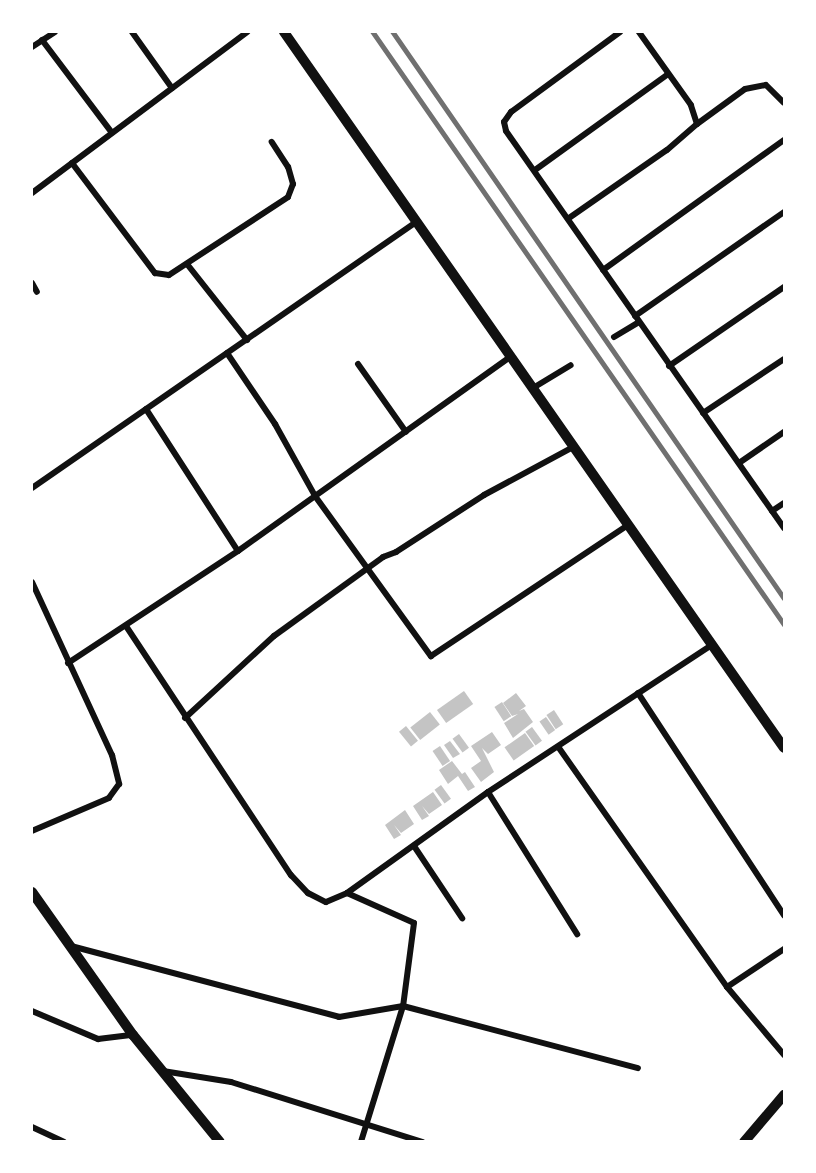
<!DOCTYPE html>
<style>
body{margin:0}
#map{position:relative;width:816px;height:1173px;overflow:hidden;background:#fff;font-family:"Alegreya Sans",sans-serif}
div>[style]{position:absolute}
.building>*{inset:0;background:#c4c4c4;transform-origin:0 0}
.minor>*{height:6px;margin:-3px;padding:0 3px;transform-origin:3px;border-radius:3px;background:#111}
.tertiary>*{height:10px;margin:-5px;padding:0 5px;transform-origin:5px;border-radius:5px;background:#111}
.rail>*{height:4.5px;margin:-2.25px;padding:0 2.25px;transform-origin:2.25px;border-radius:2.25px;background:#707070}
span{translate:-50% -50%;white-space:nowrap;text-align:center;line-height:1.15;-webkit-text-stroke:6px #fff;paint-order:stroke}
.frame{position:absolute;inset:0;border:33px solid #fff;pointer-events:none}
</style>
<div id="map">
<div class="building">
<i style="left:464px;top:691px;width:16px;height:33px;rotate:55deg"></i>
<i style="clip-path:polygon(516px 693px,526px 706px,519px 711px,524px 709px,533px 722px,513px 738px,504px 723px,518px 714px,512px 716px,503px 703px)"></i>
<i style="left:502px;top:702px;width:17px;height:9px;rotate:57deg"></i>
<i style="left:554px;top:710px;width:17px;height:9px;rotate:57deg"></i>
<i style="left:430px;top:712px;width:16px;height:25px;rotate:52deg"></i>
<i style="left:546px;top:717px;width:16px;height:8px;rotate:55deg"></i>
<i style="left:406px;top:726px;width:19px;height:9px;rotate:51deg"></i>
<i style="left:532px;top:727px;width:17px;height:8px;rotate:54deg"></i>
<i style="clip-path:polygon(492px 732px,501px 745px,488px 754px,482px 748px,494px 772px,481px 782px,471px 768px,481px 761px,471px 746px)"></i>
<i style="left:525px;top:733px;width:16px;height:25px;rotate:55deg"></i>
<i style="left:459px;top:734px;width:17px;height:8px;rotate:54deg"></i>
<i style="clip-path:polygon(450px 741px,460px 754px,453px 758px,444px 745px)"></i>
<i style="left:440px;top:746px;width:18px;height:9px;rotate:56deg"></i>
<i style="clip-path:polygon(452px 761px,462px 774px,465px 772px,475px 787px,468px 791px,458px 776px,448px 784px,439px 770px)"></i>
<i style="left:441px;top:785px;width:17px;height:8px;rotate:54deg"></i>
<i style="clip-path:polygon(433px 792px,442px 805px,429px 814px,422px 806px,429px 816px,422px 820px,413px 806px)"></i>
<i style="clip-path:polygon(405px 810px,414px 824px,401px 833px,394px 825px,401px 835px,394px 839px,385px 825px)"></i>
</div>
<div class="minor">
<i style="left:132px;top:32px;width:69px;rotate:54.5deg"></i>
<i style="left:620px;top:32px;width:135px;rotate:143.7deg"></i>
<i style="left:511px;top:112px;width:12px;rotate:125deg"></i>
<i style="left:504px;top:122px;width:9px;rotate:77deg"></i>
<i style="left:506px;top:131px;width:485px;rotate:55deg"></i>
<i style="left:42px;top:40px;width:116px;rotate:53deg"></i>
<i style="left:32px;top:47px;width:27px;rotate:-33deg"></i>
<i style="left:697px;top:124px;width:59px;rotate:-36.1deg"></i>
<i style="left:745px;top:89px;width:21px;rotate:-11deg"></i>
<i style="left:766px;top:85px;width:25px;rotate:45deg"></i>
<i style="left:72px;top:163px;width:138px;rotate:53deg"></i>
<i style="left:155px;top:273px;width:14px;rotate:8deg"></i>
<i style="left:169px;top:275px;width:142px;rotate:-33.2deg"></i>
<i style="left:288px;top:197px;width:14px;rotate:-69deg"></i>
<i style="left:293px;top:184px;width:18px;rotate:-106deg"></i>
<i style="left:288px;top:167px;width:30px;rotate:-123deg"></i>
<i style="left:535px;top:170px;width:164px;rotate:-35.8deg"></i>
<i style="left:32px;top:193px;width:269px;rotate:-36.8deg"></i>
<i style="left:569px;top:218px;width:119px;rotate:-34.8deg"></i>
<i style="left:667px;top:150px;width:40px;rotate:-41deg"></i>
<i style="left:697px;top:124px;width:20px;rotate:-108deg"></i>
<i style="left:691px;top:105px;width:90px;rotate:-125.5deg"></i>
<i style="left:187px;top:264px;width:97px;rotate:51.7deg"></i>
<i style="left:603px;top:270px;width:223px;rotate:-35.7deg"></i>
<i style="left:32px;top:283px;width:10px;rotate:61deg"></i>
<i style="left:635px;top:316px;width:182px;rotate:-34.9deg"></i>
<i style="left:614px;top:337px;width:29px;rotate:-31deg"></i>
<i style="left:227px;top:353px;width:86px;rotate:55.9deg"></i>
<i style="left:275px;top:424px;width:82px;rotate:60.9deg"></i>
<i style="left:315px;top:496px;width:198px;rotate:54.1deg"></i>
<i style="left:431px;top:656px;width:237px;rotate:-33.6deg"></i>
<i style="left:358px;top:364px;width:83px;rotate:54.8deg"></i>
<i style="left:669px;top:366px;width:140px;rotate:-34.5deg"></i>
<i style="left:533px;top:388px;width:44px;rotate:-31.2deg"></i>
<i style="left:146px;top:409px;width:169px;rotate:57.1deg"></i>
<i style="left:703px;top:413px;width:97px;rotate:-33.7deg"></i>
<i style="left:739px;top:463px;width:55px;rotate:-34.6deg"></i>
<i style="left:32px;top:488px;width:469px;rotate:-34.7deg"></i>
<i style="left:772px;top:511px;width:14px;rotate:-34deg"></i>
<i style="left:32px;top:582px;width:191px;rotate:65.2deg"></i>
<i style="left:112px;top:755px;width:30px;rotate:76deg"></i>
<i style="left:119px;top:784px;width:17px;rotate:126deg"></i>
<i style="left:109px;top:798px;width:84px;rotate:156.8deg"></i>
<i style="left:126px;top:626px;width:299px;rotate:56.5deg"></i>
<i style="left:291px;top:875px;width:25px;rotate:47deg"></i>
<i style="left:308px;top:893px;width:20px;rotate:27deg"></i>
<i style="left:326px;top:902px;width:23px;rotate:-23deg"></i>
<i style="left:347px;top:893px;width:173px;rotate:-35.6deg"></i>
<i style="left:488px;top:792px;width:269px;rotate:-33.3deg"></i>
<i style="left:68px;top:663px;width:204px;rotate:-33.4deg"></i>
<i style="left:238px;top:551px;width:335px;rotate:-35.5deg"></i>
<i style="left:638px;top:693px;width:266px;rotate:56.7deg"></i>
<i style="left:185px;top:718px;width:121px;rotate:-42.7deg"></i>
<i style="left:274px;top:636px;width:135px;rotate:-35.9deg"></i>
<i style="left:383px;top:557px;width:14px;rotate:-21deg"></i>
<i style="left:396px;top:552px;width:105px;rotate:-32.9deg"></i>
<i style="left:484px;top:495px;width:101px;rotate:-28.3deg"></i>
<i style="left:559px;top:748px;width:292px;rotate:54.9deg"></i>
<i style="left:727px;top:987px;width:89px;rotate:50deg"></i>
<i style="left:488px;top:792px;width:168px;rotate:57.9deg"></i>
<i style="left:414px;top:846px;width:87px;rotate:56.3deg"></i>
<i style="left:347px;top:893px;width:73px;rotate:24.1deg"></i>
<i style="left:414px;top:923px;width:84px;rotate:97.5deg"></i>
<i style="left:403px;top:1006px;width:142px;rotate:107.2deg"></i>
<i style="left:71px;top:946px;width:277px;rotate:14.8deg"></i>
<i style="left:339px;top:1017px;width:65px;rotate:-9.8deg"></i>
<i style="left:403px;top:1006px;width:243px;rotate:14.8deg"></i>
<i style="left:727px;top:987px;width:69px;rotate:-33.7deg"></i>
<i style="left:32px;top:1011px;width:72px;rotate:23deg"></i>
<i style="left:98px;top:1039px;width:35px;rotate:-7deg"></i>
<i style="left:163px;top:1071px;width:69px;rotate:9.2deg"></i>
<i style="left:231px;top:1082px;width:201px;rotate:17.4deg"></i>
<i style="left:32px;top:1127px;width:35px;rotate:25deg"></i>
</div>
<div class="tertiary">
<i style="left:284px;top:32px;width:873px;rotate:55.07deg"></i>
<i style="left:32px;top:892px;width:175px;rotate:54.8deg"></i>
<i style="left:133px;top:1035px;width:138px;rotate:50.9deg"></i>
<i style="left:744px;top:1142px;width:62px;rotate:-49.6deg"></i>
</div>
<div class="rail">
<i style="left:373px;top:32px;width:721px;rotate:55.23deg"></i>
<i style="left:393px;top:32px;width:688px;rotate:55.36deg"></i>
</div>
<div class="frame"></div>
</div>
